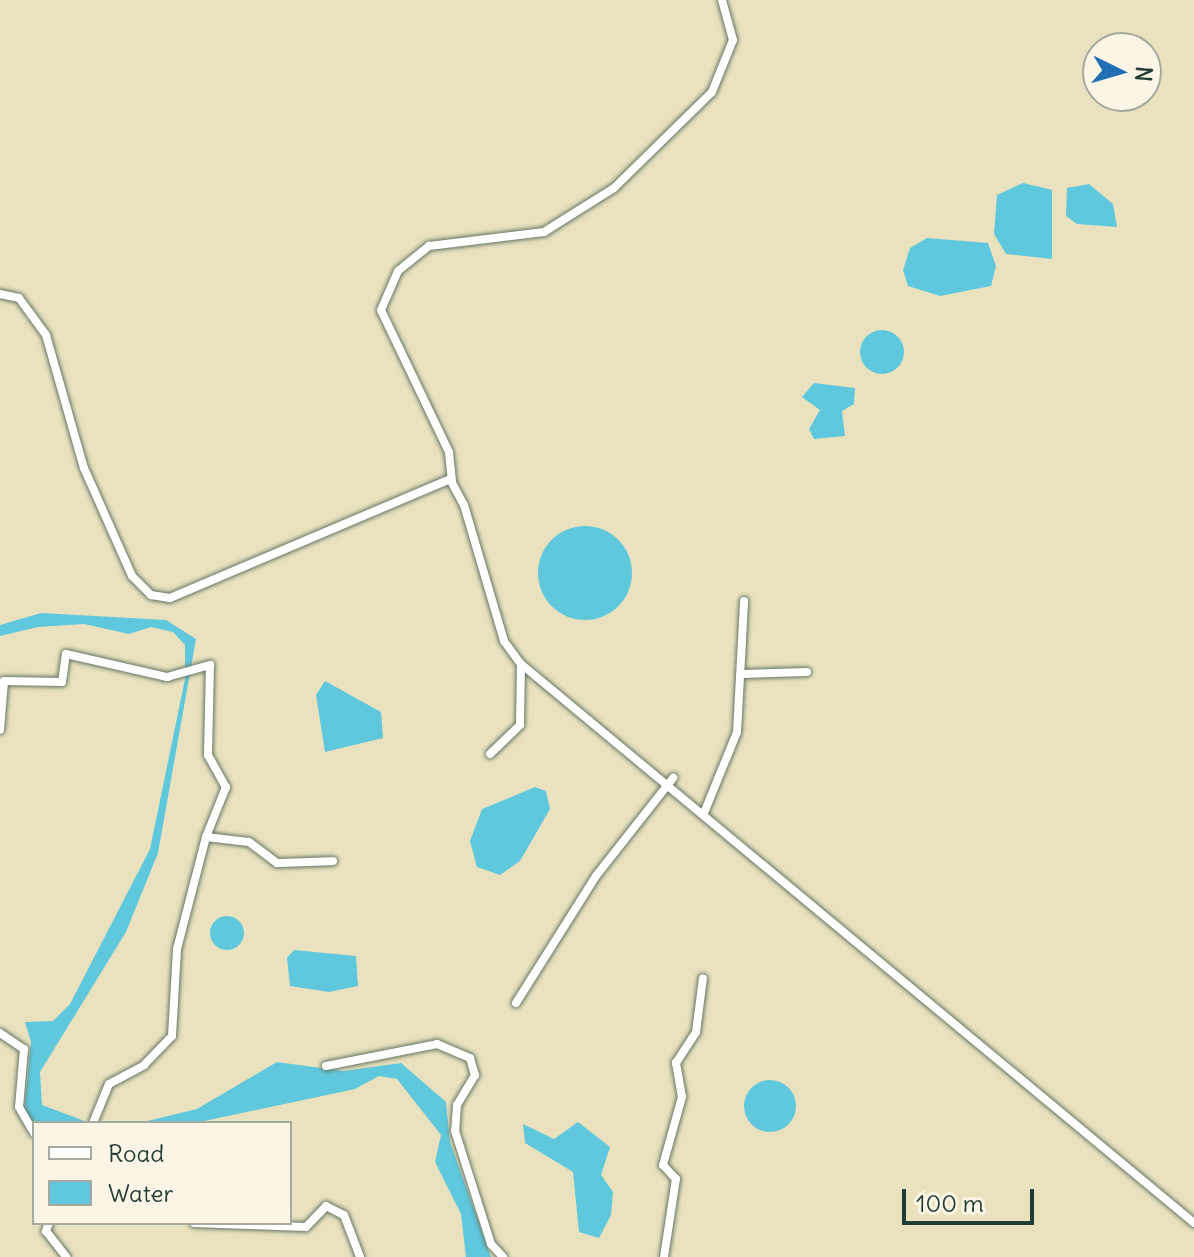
<!DOCTYPE html>
<style>
body{margin:0}
#map{position:relative;width:1194px;height:1257px;overflow:hidden;background:#eae2bf;font-family:Delius,sans-serif}
div>[style]{position:absolute}
.water>*{inset:0;background:#60c8dd}
.round{border-radius:50%}
.roads{filter:drop-shadow(0 0 2px #667765) drop-shadow(0 0 2px #667765)}
.minor>*{height:8px;margin:-4px;padding:0 4px;transform-origin:4px;border-radius:4px;background:#fff}
span{translate:-50% -50%;white-space:nowrap;text-align:center;line-height:1.15;-webkit-text-stroke:6px #fcf5e5;paint-order:stroke}
.legend{position:absolute;left:32px;top:1121px;width:260px;height:104px;box-sizing:border-box;background:#fcf5e5;border:2px solid #a4ab9e;margin:0;padding:10px 14px;list-style:none;font-size:24px;color:#1f3d34}
.legend li{display:flex;align-items:center;gap:16px;height:40px}
.legend b{width:40px;border:2px solid #a4ab9e}
.north{position:absolute;left:1082px;top:32px;width:80px;height:80px;box-sizing:border-box;background:#fcf5e5;border:2px solid #a4ab9e;border-radius:50%;rotate:95deg;font-size:22px;font-weight:700;line-height:32px;text-align:center;color:#1f3d34}
.north::after{content:'';display:block;margin:auto;width:28px;height:36px;background:#1f6fb2;clip-path:polygon(50% 0,100% 100%,50% 72%,0 100%)}
.scale{position:absolute;left:902px;top:1189px;width:132px;height:36px;box-sizing:border-box;border:4px solid #1f3d34;border-top:0;padding-left:10px;font-size:24px;line-height:28px;white-space:nowrap;color:#1f3d34;-webkit-text-stroke:6px #fcf5e5;paint-order:stroke}
</style>
<div id="map">
<div class="water">
<i style="clip-path:polygon(1023px 183px,1052px 190px,1052px 259px,1006px 254px,994px 234px,997px 195px)"></i>
<i style="clip-path:polygon(1089px 184px,1113px 204px,1117px 227px,1077px 224px,1066px 216px,1067px 188px)"></i>
<i style="clip-path:polygon(927px 238px,988px 243px,996px 266px,991px 286px,940px 296px,908px 286px,903px 270px,910px 248px)"></i>
<i class="round" style="left:860px;top:330px;width:44px;height:44px"></i>
<i style="clip-path:polygon(814px 383px,855px 388px,854px 404px,842px 411px,845px 436px,814px 439px,809px 429px,820px 410px,802px 397px)"></i>
<i class="round" style="left:538px;top:526px;width:94px;height:94px"></i>
<i style="clip-path:polygon(41px 613px,166px 620px,196px 639px,158px 853px,126px 932px,40px 1072px,42px 1105px,90px 1123px,34px 1125px,24px 1112px,31px 1042px,25px 1022px,53px 1021px,70px 1004px,150px 849px,185px 679px,185px 645px,173px 632px,151px 627px,129px 634px,84px 624px,38px 627px,0 636px,0 625px)"></i>
<i style="clip-path:polygon(325px 681px,381px 712px,383px 738px,325px 752px,316px 695px)"></i>
<i style="clip-path:polygon(535px 787px,546px 791px,550px 809px,520px 861px,500px 875px,477px 867px,470px 841px,482px 809px)"></i>
<i class="round" style="left:210px;top:916px;width:34px;height:34px"></i>
<i style="clip-path:polygon(294px 950px,356px 956px,358px 986px,329px 992px,290px 986px,287px 958px)"></i>
<i style="clip-path:polygon(277px 1062px,343px 1071px,401px 1063px,446px 1102px,450px 1142px,491px 1257px,466px 1257px,461px 1214px,435px 1162px,441px 1135px,397px 1079px,379px 1076px,355px 1089px,195px 1123px,139px 1123px,197px 1109px)"></i>
<i class="round" style="left:744px;top:1080px;width:52px;height:52px"></i>
<i style="clip-path:polygon(578px 1122px,610px 1147px,601px 1175px,613px 1192px,611px 1215px,599px 1238px,579px 1232px,573px 1172px,525px 1143px,523px 1124px,554px 1139px)"></i>
</div>
<div class="roads">
<div class="minor">
<i style="left:0;top:294px;width:19px;rotate:12deg"></i>
<i style="left:19px;top:298px;width:46px;rotate:53.9deg"></i>
<i style="left:46px;top:335px;width:138px;rotate:74.1deg"></i>
<i style="left:84px;top:468px;width:118px;rotate:66deg"></i>
<i style="left:132px;top:576px;width:27px;rotate:45deg"></i>
<i style="left:151px;top:595px;width:19px;rotate:9deg"></i>
<i style="left:170px;top:598px;width:304px;rotate:-23deg"></i>
<i style="left:450px;top:479px;width:30px;rotate:62deg"></i>
<i style="left:464px;top:505px;width:142px;rotate:73.6deg"></i>
<i style="left:504px;top:641px;width:29px;rotate:54deg"></i>
<i style="left:521px;top:664px;width:875px;rotate:39.71deg"></i>
<i style="left:452px;top:481px;width:29px;rotate:-96deg"></i>
<i style="left:449px;top:452px;width:157px;rotate:-115.6deg"></i>
<i style="left:381px;top:310px;width:43px;rotate:-66.4deg"></i>
<i style="left:398px;top:271px;width:40px;rotate:-39deg"></i>
<i style="left:429px;top:246px;width:116px;rotate:-6.9deg"></i>
<i style="left:544px;top:232px;width:83px;rotate:-32.2deg"></i>
<i style="left:614px;top:188px;width:137px;rotate:-44.4deg"></i>
<i style="left:712px;top:92px;width:56px;rotate:-68deg"></i>
<i style="left:733px;top:40px;width:41px;rotate:-105.4deg"></i>
<i style="left:743px;top:674px;width:64px;rotate:-1.8deg"></i>
<i style="left:0;top:730px;width:49px;rotate:-85.3deg"></i>
<i style="left:4px;top:681px;width:58px;rotate:1deg"></i>
<i style="left:62px;top:682px;width:28px;rotate:-82deg"></i>
<i style="left:66px;top:654px;width:104px;rotate:12.8deg"></i>
<i style="left:167px;top:677px;width:45px;rotate:-15.6deg"></i>
<i style="left:210px;top:665px;width:90px;rotate:91.3deg"></i>
<i style="left:208px;top:755px;width:37px;rotate:61deg"></i>
<i style="left:226px;top:787px;width:54px;rotate:111.8deg"></i>
<i style="left:490px;top:754px;width:42px;rotate:-44deg"></i>
<i style="left:520px;top:725px;width:61px;rotate:-89.1deg"></i>
<i style="left:704px;top:813px;width:87px;rotate:-67.8deg"></i>
<i style="left:737px;top:732px;width:131px;rotate:-86.9deg"></i>
<i style="left:516px;top:1003px;width:150px;rotate:-57.8deg"></i>
<i style="left:596px;top:876px;width:125px;rotate:-51.8deg"></i>
<i style="left:0;top:1033px;width:29px;rotate:34deg"></i>
<i style="left:24px;top:1049px;width:58px;rotate:94.9deg"></i>
<i style="left:19px;top:1107px;width:30px;rotate:60deg"></i>
<i style="left:326px;top:1066px;width:113px;rotate:-11.2deg"></i>
<i style="left:437px;top:1044px;width:36px;rotate:23deg"></i>
<i style="left:470px;top:1058px;width:18px;rotate:74deg"></i>
<i style="left:475px;top:1075px;width:35px;rotate:121deg"></i>
<i style="left:457px;top:1105px;width:26px;rotate:94deg"></i>
<i style="left:455px;top:1131px;width:119px;rotate:72.3deg"></i>
<i style="left:491px;top:1244px;width:18px;rotate:47deg"></i>
<i style="left:93px;top:1123px;width:42px;rotate:-67.7deg"></i>
<i style="left:109px;top:1084px;width:40px;rotate:-28deg"></i>
<i style="left:144px;top:1065px;width:40px;rotate:-46deg"></i>
<i style="left:172px;top:1036px;width:87px;rotate:-86.7deg"></i>
<i style="left:177px;top:949px;width:116px;rotate:-75.5deg"></i>
<i style="left:206px;top:837px;width:43px;rotate:6.6deg"></i>
<i style="left:249px;top:842px;width:35px;rotate:37deg"></i>
<i style="left:277px;top:863px;width:56px;rotate:-2deg"></i>
<i style="left:49px;top:1223px;width:9px;rotate:111deg"></i>
<i style="left:46px;top:1231px;width:33px;rotate:52deg"></i>
<i style="left:194px;top:1223px;width:112px;rotate:2deg"></i>
<i style="left:306px;top:1227px;width:29px;rotate:-46deg"></i>
<i style="left:326px;top:1206px;width:20px;rotate:27deg"></i>
<i style="left:344px;top:1215px;width:45px;rotate:69.1deg"></i>
<i style="left:664px;top:1257px;width:79px;rotate:-81.3deg"></i>
<i style="left:676px;top:1179px;width:19px;rotate:-133deg"></i>
<i style="left:663px;top:1165px;width:71px;rotate:-74.4deg"></i>
<i style="left:682px;top:1097px;width:35px;rotate:-100deg"></i>
<i style="left:676px;top:1063px;width:37px;rotate:-57deg"></i>
<i style="left:696px;top:1032px;width:54px;rotate:-82.6deg"></i>
</div>
</div>
<ul class="legend">
<li><b style="height:10px;background:#fff"></b>Road</li>
<li><b style="height:22px;background:#60c8dd"></b>Water</li>
</ul>
<div class="north">N</div>
<div class="scale">100 m</div>
</div>
